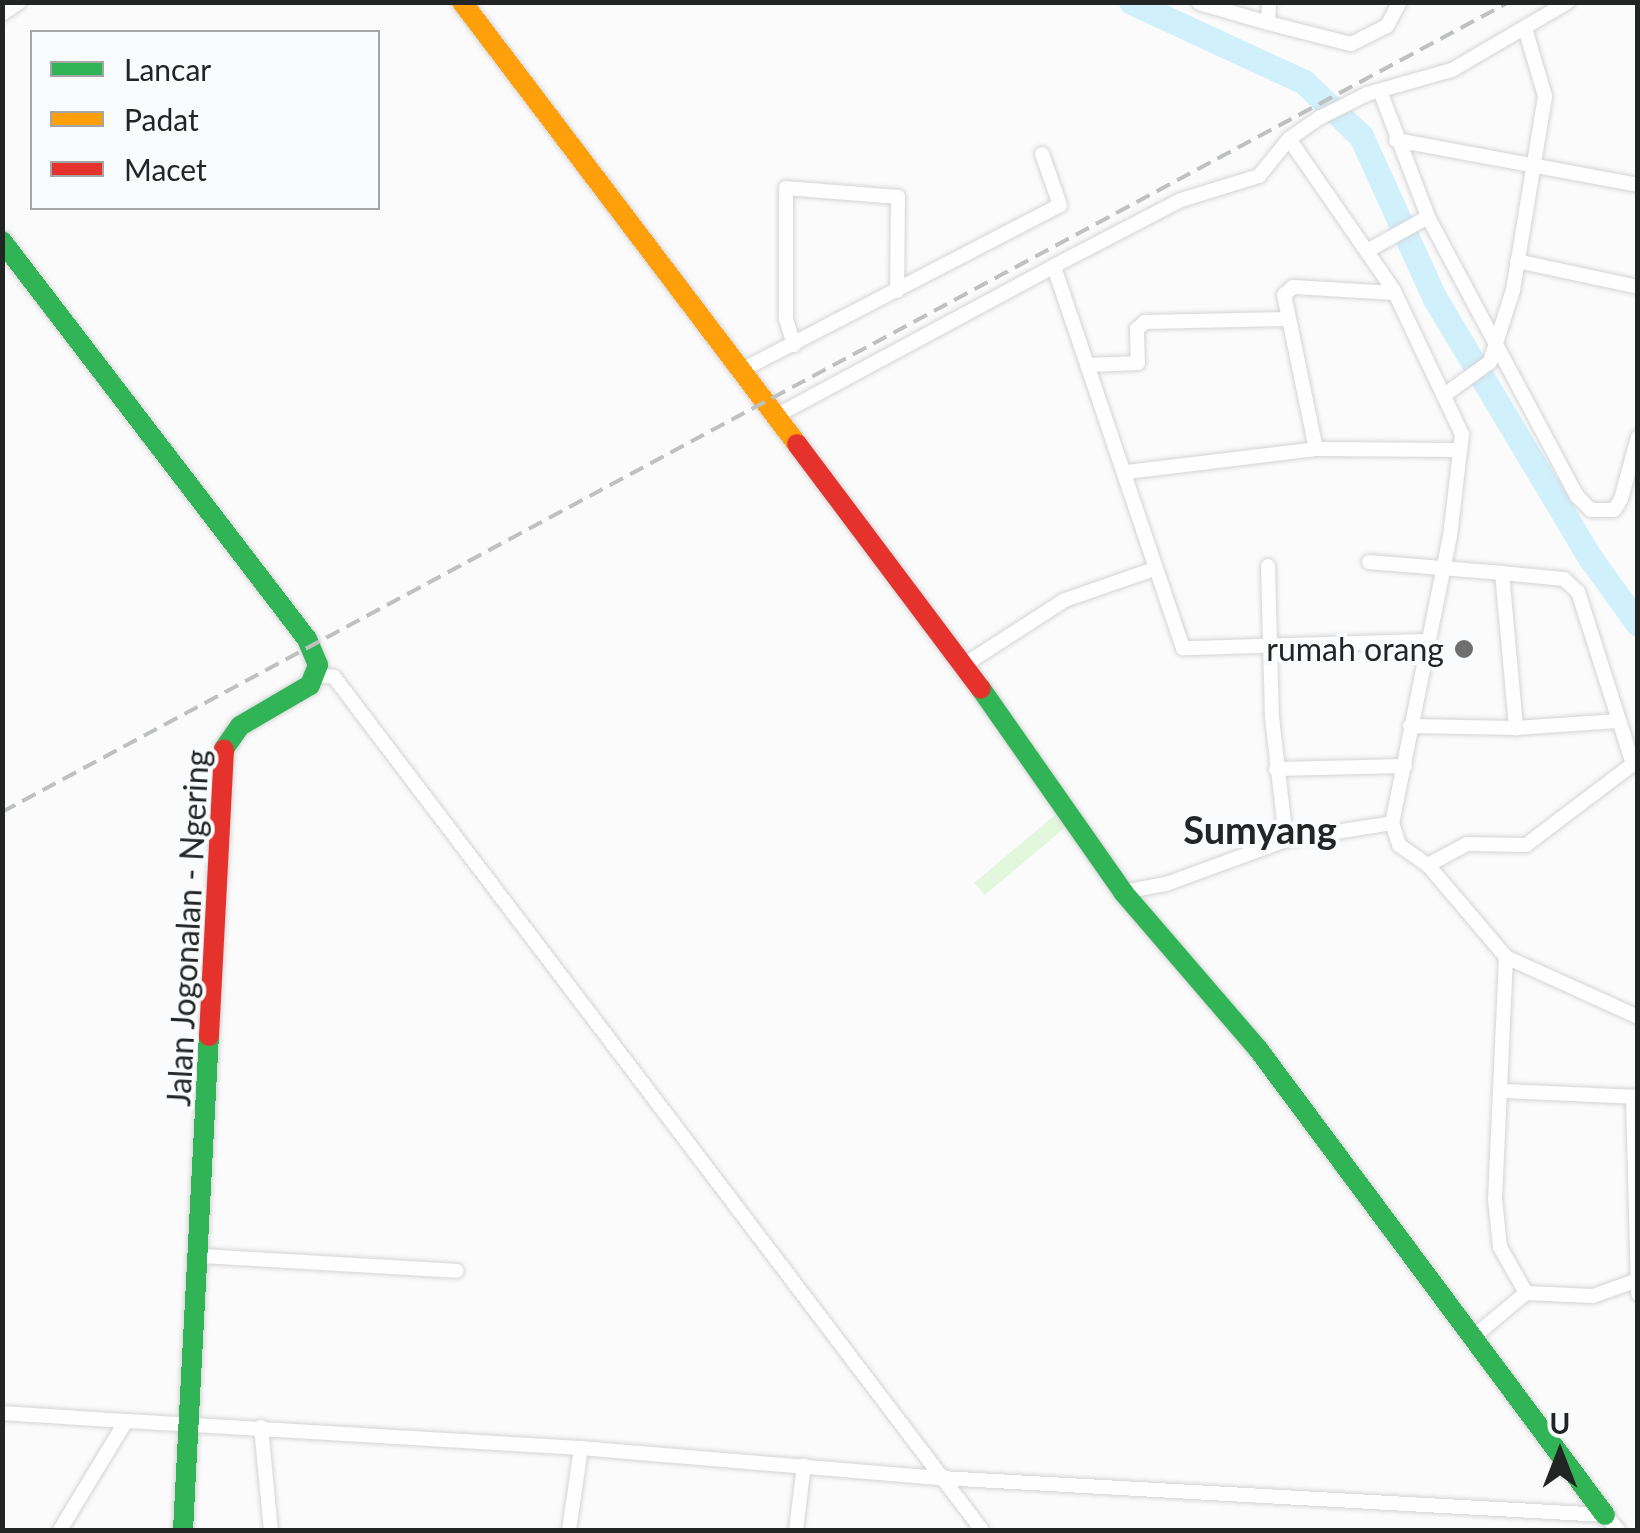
<!DOCTYPE html>
<style>
body{margin:0}
#map{position:relative;width:1640px;height:1533px;overflow:hidden;background:#fbfbfc;font-family:Lato,sans-serif}
div>[style]{position:absolute}
.green>*{inset:0;background:#e2f7db;transform-origin:0 0}
.river>*{height:25px;margin:-12.5px;padding:0 12.5px;transform-origin:12.5px;border-radius:12.5px;background:#d0f0fb}
.roads{filter:drop-shadow(0 0 2px #d4d4d5) drop-shadow(0 0 2px #d4d4d5)}
.street>*{height:14px;margin:-7px;padding:0 7px;transform-origin:7px;border-radius:7px;background:#fefeff}
.fast>*{height:20px;margin:-10px;padding:0 10px;transform-origin:10px;border-radius:10px;background:#30b455}
.slow>*{height:20px;margin:-10px;padding:0 10px;transform-origin:10px;border-radius:10px;background:#ff9f0a}
.jam>*{height:20px;margin:-10px;padding:0 10px;transform-origin:10px;border-radius:10px;background:#e5322d}
.rail>*{height:4px;margin-top:-2px;transform-origin:0;background:repeating-linear-gradient(90deg,#bfc0c0 0 15px,transparent 0 23px)}
.dots>*{width:28px;height:28px;translate:-50% -50%;box-sizing:border-box;border:5px solid #fafbfd;border-radius:50%}
span{translate:-50% -50%;white-space:nowrap;text-align:center;line-height:1.15;-webkit-text-stroke:8px #fafbfd;paint-order:stroke}
.poi-label{font-size:32px;color:#232424}
.right{translate:-100% -50%;text-align:right}
.street-label{font-size:32px;color:#232424}
.quarter-label{font-size:38px;color:#232424;font-weight:700}
.frame{position:absolute;inset:0;border:5px solid #232424;pointer-events:none}
.legend{position:absolute;left:30px;top:30px;width:350px;height:180px;box-sizing:border-box;background:#fafbfd;border:2px solid #a4a5a6;margin:0;padding:12px 18px;list-style:none;font-size:30px;color:#232424}
.legend li{display:flex;align-items:center;gap:20px;height:50px}
.legend b{width:50px;border:2px solid #a4a5a6}
.north{position:absolute;left:1510px;top:1403px;width:100px;height:100px;-webkit-text-stroke:8px #fafbfd;paint-order:stroke;rotate:0deg;font-size:28px;font-weight:700;line-height:40px;text-align:center;color:#232424}
.north::after{content:'';display:block;margin:auto;width:35px;height:45px;background:#232424;clip-path:polygon(50% 0,100% 100%,50% 72%,0 100%)}
</style>
<div id="map">
<div class="green">
<i style="left:1061px;top:810px;width:16px;height:113px;rotate:50deg"></i>
</div>
<div class="river">
<i style="left:1131px;top:2px;width:191px;rotate:24.8deg"></i>
<i style="left:1304px;top:82px;width:79px;rotate:43.5deg"></i>
<i style="left:1361px;top:136px;width:177px;rotate:65.6deg"></i>
<i style="left:1434px;top:297px;width:305px;rotate:59.1deg"></i>
<i style="left:1591px;top:559px;width:80px;rotate:54.1deg"></i>
</div>
<div class="roads">
<div class="street">
<i style="left:1199px;top:3px;width:72px;rotate:16.2deg"></i>
<i style="left:1268px;top:23px;width:21px;rotate:-87deg"></i>
<i style="left:2px;top:14px;width:21px;rotate:-35deg"></i>
<i style="left:1268px;top:23px;width:86px;rotate:14.2deg"></i>
<i style="left:1351px;top:44px;width:40px;rotate:-26.6deg"></i>
<i style="left:1387px;top:26px;width:27px;rotate:-62deg"></i>
<i style="left:1380px;top:91px;width:135px;rotate:69.1deg"></i>
<i style="left:1428px;top:217px;width:316px;rotate:61.9deg"></i>
<i style="left:1577px;top:496px;width:20px;rotate:45deg"></i>
<i style="left:1591px;top:510px;width:23px"></i>
<i style="left:1614px;top:510px;width:13px;rotate:-58deg"></i>
<i style="left:1621px;top:499px;width:64px;rotate:-74.7deg"></i>
<i style="left:1289px;top:139px;width:183px;rotate:55.3deg"></i>
<i style="left:1393px;top:289px;width:161px;rotate:64.6deg"></i>
<i style="left:1462px;top:434px;width:103px;rotate:96.7deg"></i>
<i style="left:1450px;top:536px;width:293px;rotate:101.4deg"></i>
<i style="left:1392px;top:823px;width:23px;rotate:72deg"></i>
<i style="left:1399px;top:845px;width:35px;rotate:35deg"></i>
<i style="left:1428px;top:865px;width:121px;rotate:49.7deg"></i>
<i style="left:1506px;top:957px;width:242px;rotate:92.6deg"></i>
<i style="left:1495px;top:1199px;width:48px;rotate:84.1deg"></i>
<i style="left:1500px;top:1247px;width:53px;rotate:60.5deg"></i>
<i style="left:1396px;top:140px;width:246px;rotate:10.5deg"></i>
<i style="left:1367px;top:251px;width:70px;rotate:-29.1deg"></i>
<i style="left:1517px;top:261px;width:124px;rotate:12.1deg"></i>
<i style="left:794px;top:345px;width:27px;rotate:-107deg"></i>
<i style="left:786px;top:319px;width:131px;rotate:-90deg"></i>
<i style="left:786px;top:188px;width:112px;rotate:4.6deg"></i>
<i style="left:898px;top:197px;width:94px;rotate:90.6deg"></i>
<i style="left:1087px;top:365px;width:51px;rotate:-2.2deg"></i>
<i style="left:1138px;top:363px;width:34px;rotate:-92deg"></i>
<i style="left:1137px;top:329px;width:11px;rotate:-41deg"></i>
<i style="left:1145px;top:322px;width:141px;rotate:-1.2deg"></i>
<i style="left:740px;top:371px;width:360px;rotate:-27.4deg"></i>
<i style="left:1060px;top:205px;width:54px;rotate:-109.4deg"></i>
<i style="left:1447px;top:393px;width:53px;rotate:-35.8deg"></i>
<i style="left:1490px;top:362px;width:76px;rotate:-72.3deg"></i>
<i style="left:1513px;top:290px;width:197px;rotate:-80.6deg"></i>
<i style="left:1545px;top:96px;width:67px;rotate:-106.5deg"></i>
<i style="left:774px;top:417px;width:318px;rotate:-28.3deg"></i>
<i style="left:1316px;top:449px;width:157px;rotate:-101.7deg"></i>
<i style="left:1284px;top:295px;width:12px;rotate:-42deg"></i>
<i style="left:1293px;top:287px;width:102px;rotate:3.4deg"></i>
<i style="left:1127px;top:472px;width:190px;rotate:-6.9deg"></i>
<i style="left:1316px;top:449px;width:143px;rotate:0.4deg"></i>
<i style="left:1369px;top:562px;width:133px;rotate:4.7deg"></i>
<i style="left:1502px;top:573px;width:156px;rotate:84.8deg"></i>
<i style="left:1516px;top:728px;width:106px;rotate:-178.9deg"></i>
<i style="left:1268px;top:566px;width:151px;rotate:88.5deg"></i>
<i style="left:1272px;top:717px;width:124px;rotate:83.5deg"></i>
<i style="left:1286px;top:840px;width:107px;rotate:-9.1deg"></i>
<i style="left:1425px;top:641px;width:242px;rotate:178.3deg"></i>
<i style="left:1183px;top:648px;width:403px;rotate:-108.7deg"></i>
<i style="left:1054px;top:266px;width:143px;rotate:-27.5deg"></i>
<i style="left:1181px;top:200px;width:82px;rotate:-17.1deg"></i>
<i style="left:1259px;top:176px;width:48px;rotate:-51deg"></i>
<i style="left:1289px;top:139px;width:39px;rotate:-35deg"></i>
<i style="left:1321px;top:117px;width:51px;rotate:-26.6deg"></i>
<i style="left:1367px;top:94px;width:88px;rotate:-15.8deg"></i>
<i style="left:1452px;top:70px;width:134px;rotate:-30.4deg"></i>
<i style="left:964px;top:665px;width:120px;rotate:-32.8deg"></i>
<i style="left:1065px;top:600px;width:94px;rotate:-19.2deg"></i>
<i style="left:318px;top:675px;width:16px;rotate:7deg"></i>
<i style="left:334px;top:677px;width:1071px;rotate:52.78deg"></i>
<i style="left:1516px;top:728px;width:102px;rotate:-3.9deg"></i>
<i style="left:1276px;top:769px;width:129px;rotate:-1.3deg"></i>
<i style="left:1428px;top:865px;width:44px;rotate:-28.3deg"></i>
<i style="left:1467px;top:844px;width:59px;rotate:1deg"></i>
<i style="left:1526px;top:845px;width:134px;rotate:-37.1deg"></i>
<i style="left:1633px;top:764px;width:181px;rotate:-107.7deg"></i>
<i style="left:1578px;top:592px;width:19px;rotate:-137deg"></i>
<i style="left:1564px;top:579px;width:62px;rotate:-174.5deg"></i>
<i style="left:1123px;top:892px;width:44px;rotate:-10.5deg"></i>
<i style="left:1166px;top:884px;width:128px;rotate:-20.1deg"></i>
<i style="left:1506px;top:957px;width:145px;rotate:24.4deg"></i>
<i style="left:1505px;top:1091px;width:133px;rotate:2.6deg"></i>
<i style="left:1633px;top:1097px;width:197px;rotate:88.5deg"></i>
<i style="left:200px;top:1256px;width:257px;rotate:3.3deg"></i>
<i style="left:1472px;top:1338px;width:70px;rotate:-39.8deg"></i>
<i style="left:1526px;top:1293px;width:67px;rotate:2.6deg"></i>
<i style="left:1593px;top:1296px;width:48px;rotate:-19.6deg"></i>
<i style="left:2px;top:1413px;width:124px;rotate:3.7deg"></i>
<i style="left:126px;top:1421px;width:127px;rotate:121.2deg"></i>
<i style="left:126px;top:1421px;width:456px;rotate:3.4deg"></i>
<i style="left:581px;top:1448px;width:83px;rotate:98.3deg"></i>
<i style="left:261px;top:1427px;width:103px;rotate:84.5deg"></i>
<i style="left:581px;top:1448px;width:361px;rotate:4.8deg"></i>
<i style="left:941px;top:1478px;width:665px;rotate:3.19deg"></i>
<i style="left:1605px;top:1515px;width:20px;rotate:49deg"></i>
<i style="left:796px;top:1530px;width:65px;rotate:-83deg"></i>
</div>
<div class="fast">
<i style="left:2px;top:241px;width:501px;rotate:52.54deg"></i>
<i style="left:307px;top:639px;width:28px;rotate:67deg"></i>
<i style="left:318px;top:665px;width:22px;rotate:112deg"></i>
<i style="left:310px;top:685px;width:81px;rotate:149.6deg"></i>
<i style="left:240px;top:726px;width:28px;rotate:125deg"></i>
<i style="left:981px;top:689px;width:248px;rotate:55deg"></i>
<i style="left:1123px;top:892px;width:207px;rotate:49.3deg"></i>
<i style="left:1258px;top:1049px;width:581px;rotate:53.33deg"></i>
<i style="left:183px;top:1530px;width:495px;rotate:-87deg"></i>
</div>
<div class="slow">
<i style="left:462px;top:2px;width:555px;rotate:52.84deg"></i>
</div>
<div class="jam">
<i style="left:797px;top:444px;width:306px;rotate:53.1deg"></i>
<i style="left:209px;top:1036px;width:287px;rotate:-87deg"></i>
</div>
</div>
<div class="rail">
<i style="left:2px;top:812px;width:1711px;rotate:-28.26deg"></i>
</div>
<div class="dots">
<i style="left:1464px;top:649px;background:#6f6f70"></i>
</div>
<div class="poi-label">
<span class="right" style="left:1444px;top:649px">rumah orang</span>
</div>
<div class="street-label">
<span style="left:188px;top:928px;rotate:-87deg">Jalan Jogonalan - Ngering</span>
</div>
<div class="quarter-label">
<span style="left:1260px;top:830px">Sumyang</span>
</div>
<div class="frame"></div>
<ul class="legend">
<li><b style="height:12px;background:#30b455"></b>Lancar</li>
<li><b style="height:12px;background:#ff9f0a"></b>Padat</li>
<li><b style="height:12px;background:#e5322d"></b>Macet</li>
</ul>
<div class="north">U</div>
</div>
